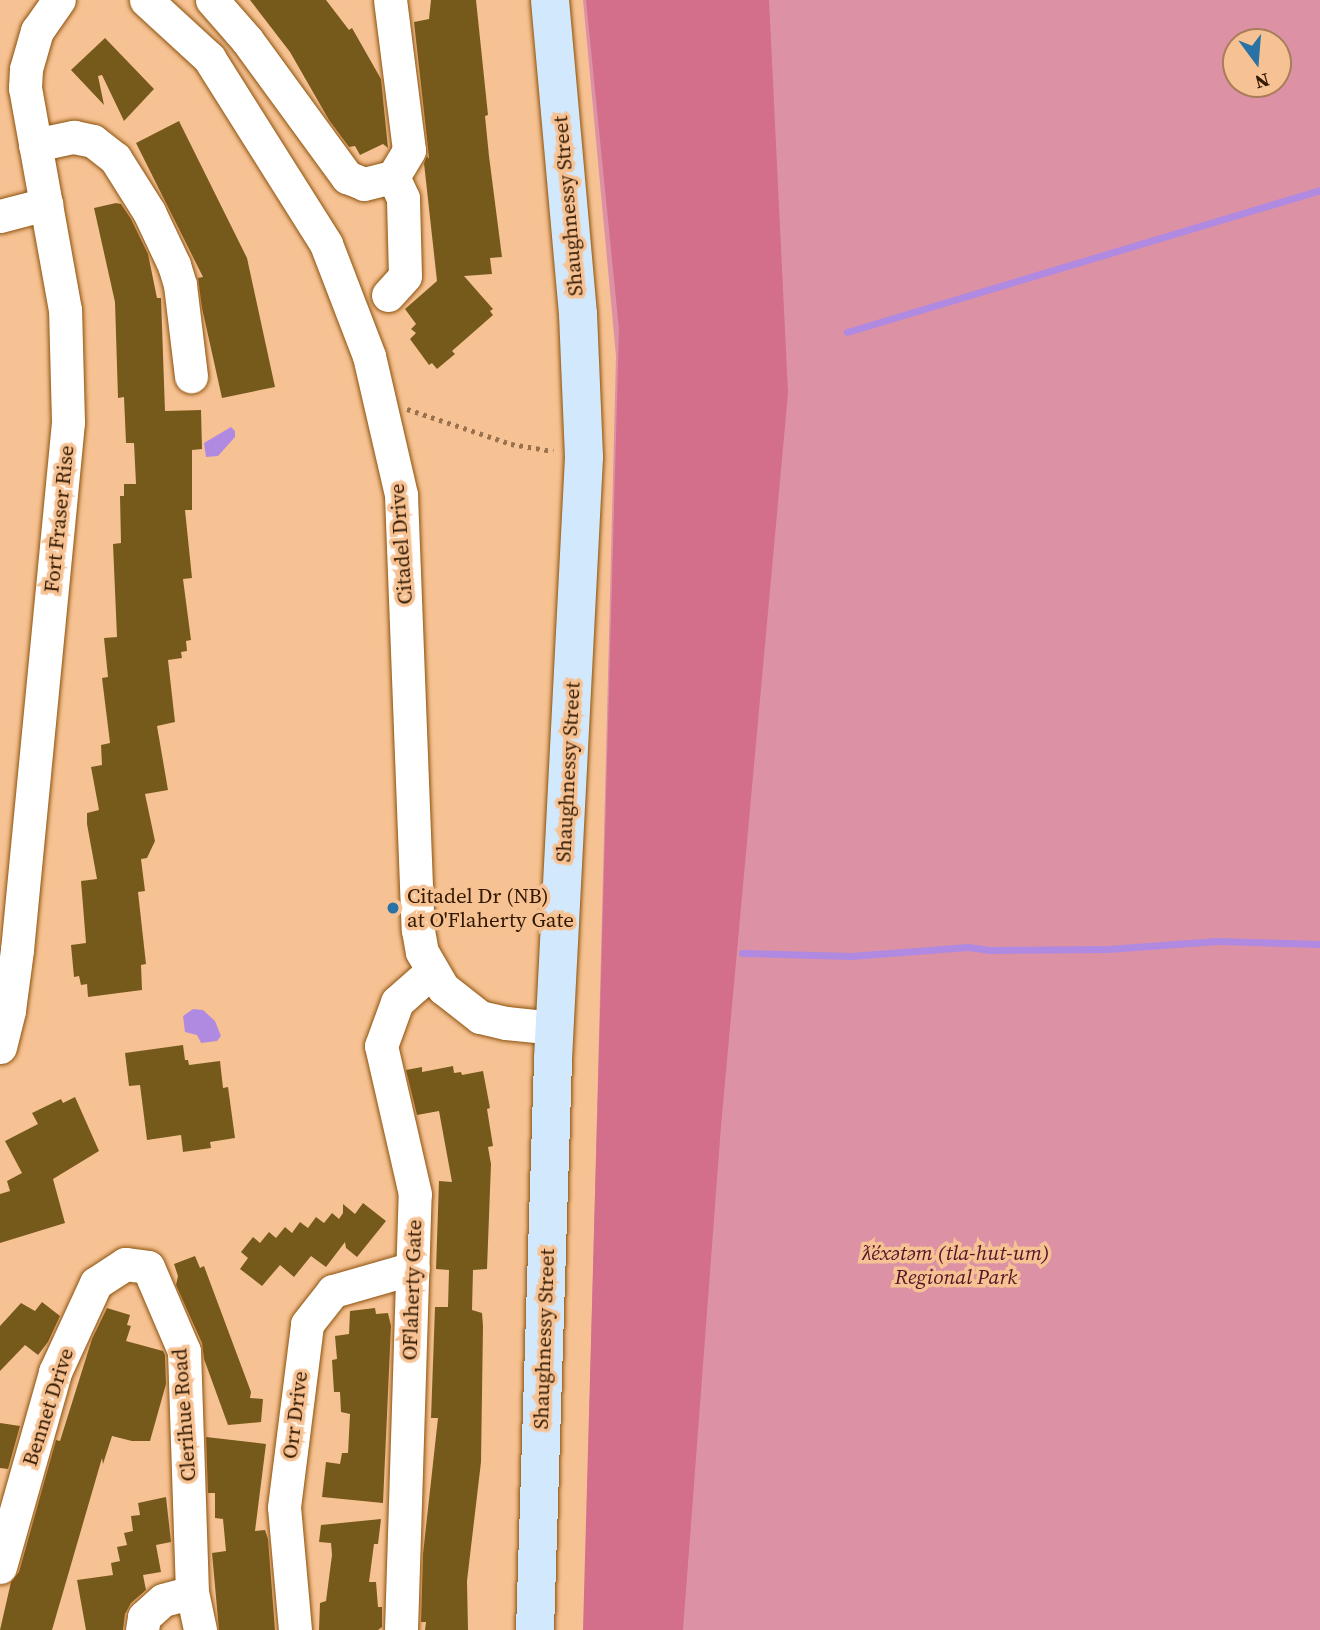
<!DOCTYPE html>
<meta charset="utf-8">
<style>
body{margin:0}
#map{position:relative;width:1320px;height:1630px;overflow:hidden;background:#f7c293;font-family:"Source Serif 4",serif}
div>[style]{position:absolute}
.green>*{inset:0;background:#dc91a4}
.forest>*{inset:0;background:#d36e8b}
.water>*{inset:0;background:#b08ae1}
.stream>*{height:7px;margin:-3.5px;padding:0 3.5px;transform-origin:3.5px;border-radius:3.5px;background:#b08ae1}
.building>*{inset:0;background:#765a1c}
.path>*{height:4.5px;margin-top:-2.25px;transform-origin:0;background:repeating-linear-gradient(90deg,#99714d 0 3.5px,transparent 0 8.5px)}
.roads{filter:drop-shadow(0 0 2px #8c520c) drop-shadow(0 0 2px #8c520c)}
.minor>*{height:33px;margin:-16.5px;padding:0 16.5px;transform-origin:16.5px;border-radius:16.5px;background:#fff}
.major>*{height:38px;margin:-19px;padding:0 19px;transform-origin:19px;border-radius:19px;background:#d2e9fd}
.dots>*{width:19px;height:19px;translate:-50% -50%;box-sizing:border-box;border:4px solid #f7c293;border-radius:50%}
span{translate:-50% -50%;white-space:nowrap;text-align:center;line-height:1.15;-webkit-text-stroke:7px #f7c293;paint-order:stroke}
.street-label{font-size:21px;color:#321901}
.poi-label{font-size:21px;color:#321901}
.left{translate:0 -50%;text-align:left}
.park-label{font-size:21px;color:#54142a;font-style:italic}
.north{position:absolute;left:1222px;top:28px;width:70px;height:70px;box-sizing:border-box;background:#f7c293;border:2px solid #a87e59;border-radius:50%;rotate:164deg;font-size:19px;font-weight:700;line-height:28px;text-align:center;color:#321901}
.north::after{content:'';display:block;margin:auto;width:24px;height:32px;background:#2972a6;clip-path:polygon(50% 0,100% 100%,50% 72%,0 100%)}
</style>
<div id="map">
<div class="green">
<i style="clip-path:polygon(evenodd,583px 0,1320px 0,1320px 1630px,584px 1630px,616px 356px,583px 0,1236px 42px,1278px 42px,1278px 84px,1236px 84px,1236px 42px)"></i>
</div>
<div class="forest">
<i style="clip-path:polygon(586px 0,769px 0,788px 393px,721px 1126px,683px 1630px,583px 1630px,619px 329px)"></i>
</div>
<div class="water">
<i style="clip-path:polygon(231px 427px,235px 431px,235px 437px,218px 456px,206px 457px,204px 443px)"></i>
<i style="clip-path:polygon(193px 1009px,203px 1010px,215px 1021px,221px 1036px,217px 1041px,201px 1043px,197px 1035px,185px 1032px,183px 1016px)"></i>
</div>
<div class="stream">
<i style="left:847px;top:332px;width:494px;rotate:-16.7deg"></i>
<i style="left:742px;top:953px;width:109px;rotate:1.6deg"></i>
<i style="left:851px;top:956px;width:117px;rotate:-4.4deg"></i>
<i style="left:968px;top:947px;width:22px;rotate:8deg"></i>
<i style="left:990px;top:950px;width:118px;rotate:-0.5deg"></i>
<i style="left:1108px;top:949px;width:109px;rotate:-4.2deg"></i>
<i style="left:1217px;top:941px;width:103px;rotate:1.7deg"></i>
</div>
<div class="building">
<i style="clip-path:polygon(250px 0,326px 0,349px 30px,352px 28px,381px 79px,388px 148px,383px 144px,360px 155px,355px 146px,349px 147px,329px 120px,290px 52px)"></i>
<i style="clip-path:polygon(431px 0,476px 0,488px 115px,485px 116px,489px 156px,502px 257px,490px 258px,492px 274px,464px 276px,493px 309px,490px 311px,493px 315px,452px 351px,455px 354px,437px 369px,432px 363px,429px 365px,410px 339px,416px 333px,411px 329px,416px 324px,405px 309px,437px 281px,424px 163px,427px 156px,429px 159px,428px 148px,414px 22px,429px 19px)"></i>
<i style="clip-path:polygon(105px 38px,154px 89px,124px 121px,102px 75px,98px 76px,104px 105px,71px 70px)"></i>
<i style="clip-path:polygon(179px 121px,247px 258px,275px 387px,222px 398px,202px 308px,198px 278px,203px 277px,136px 143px)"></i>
<i style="clip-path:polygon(116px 203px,121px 204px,131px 219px,148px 254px,157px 298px,161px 298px,165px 411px,201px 410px,202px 449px,192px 450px,192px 510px,185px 510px,192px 578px,183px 579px,191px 640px,186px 641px,187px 651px,181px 652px,182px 658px,168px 660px,175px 722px,157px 726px,168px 790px,145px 794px,155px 841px,147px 858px,141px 859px,145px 891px,138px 892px,146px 964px,141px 965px,142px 990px,88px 997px,87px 984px,81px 985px,79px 976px,74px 977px,71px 945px,86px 943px,81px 881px,97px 879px,87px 824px,87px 813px,99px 810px,91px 767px,102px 765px,101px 745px,110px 743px,102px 678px,108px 677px,104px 638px,117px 637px,113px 544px,121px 543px,120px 496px,124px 496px,124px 484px,136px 484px,134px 443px,126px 443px,124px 397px,118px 398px,115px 302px,94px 208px)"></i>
<i style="clip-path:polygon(183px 1045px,185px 1060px,188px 1060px,189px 1065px,220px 1061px,223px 1088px,228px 1087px,235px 1138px,210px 1142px,211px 1148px,183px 1152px,181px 1135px,147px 1140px,140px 1085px,129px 1086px,125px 1053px)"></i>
<i style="clip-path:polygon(453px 1066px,454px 1073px,461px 1072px,462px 1075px,483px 1071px,490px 1108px,487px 1109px,493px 1146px,488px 1147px,491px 1164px,487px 1269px,473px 1270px,472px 1310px,482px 1313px,483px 1326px,481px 1462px,467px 1581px,468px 1630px,425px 1630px,426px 1622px,421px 1622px,423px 1554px,438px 1418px,431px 1418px,435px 1307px,448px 1307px,449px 1270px,436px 1269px,439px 1181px,452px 1182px,439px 1111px,417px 1115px,406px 1070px,422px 1067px,422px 1072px)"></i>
<i style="clip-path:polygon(75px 1097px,99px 1151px,53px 1179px,65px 1223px,0 1243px,0 1194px,10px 1191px,7px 1181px,22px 1173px,5px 1141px,38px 1124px,32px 1113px,61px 1099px,63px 1103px)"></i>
<i style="clip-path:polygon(363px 1203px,386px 1221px,357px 1257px,346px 1248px,345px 1242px,326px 1267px,311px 1256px,294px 1277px,280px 1265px,262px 1286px,240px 1269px,248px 1258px,241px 1252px,253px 1237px,260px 1243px,269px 1232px,276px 1238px,285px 1227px,292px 1233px,300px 1222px,308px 1228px,316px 1217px,324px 1223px,332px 1213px,339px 1219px,343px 1213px,343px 1204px,355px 1214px)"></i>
<i style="clip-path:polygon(195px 1256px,200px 1268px,204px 1266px,251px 1392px,250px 1398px,263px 1399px,261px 1422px,228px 1425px,204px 1359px,202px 1343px,176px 1285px,178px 1276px,174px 1264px)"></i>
<i style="clip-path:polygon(42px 1302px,60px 1316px,48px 1342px,38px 1355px,25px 1345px,0 1371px,0 1326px,21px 1303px,35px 1311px)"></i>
<i style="clip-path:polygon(107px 1308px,130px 1315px,127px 1325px,131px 1326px,126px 1341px,163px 1351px,165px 1355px,166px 1384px,150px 1441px,132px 1441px,112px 1436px,103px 1464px,102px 1458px,52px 1630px,0 1630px,11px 1582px,19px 1572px,56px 1440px,60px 1441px,92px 1339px)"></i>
<i style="clip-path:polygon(375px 1308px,376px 1314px,388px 1313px,391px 1326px,383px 1503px,322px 1497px,326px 1462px,340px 1464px,342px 1453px,348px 1453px,350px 1414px,341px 1412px,340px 1392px,334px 1392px,332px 1360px,337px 1359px,335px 1336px,349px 1334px,350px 1311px)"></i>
<i style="clip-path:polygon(0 1423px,20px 1426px,8px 1469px,0 1468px)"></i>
<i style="clip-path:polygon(206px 1437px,266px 1444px,255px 1531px,265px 1530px,268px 1539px,275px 1630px,219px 1630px,212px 1553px,226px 1551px,223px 1519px,215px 1518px,215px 1493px,208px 1493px)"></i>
<i style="clip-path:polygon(166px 1497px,171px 1542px,156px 1545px,161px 1572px,143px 1575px,146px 1590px,131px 1603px,125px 1614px,123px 1630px,86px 1630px,77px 1580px,113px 1575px,111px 1563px,120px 1561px,117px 1547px,127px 1545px,124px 1533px,133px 1531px,131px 1516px,140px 1515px,138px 1503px)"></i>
<i style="clip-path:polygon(381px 1519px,378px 1544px,374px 1544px,369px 1582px,376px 1582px,378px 1607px,382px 1607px,382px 1627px,378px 1630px,319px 1630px,320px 1603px,326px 1601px,332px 1555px,331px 1543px,319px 1542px,321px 1525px)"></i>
</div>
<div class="path">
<i style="left:407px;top:409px;width:110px;rotate:18.6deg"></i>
<i style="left:511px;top:444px;width:43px;rotate:9.5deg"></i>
</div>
<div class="roads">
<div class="minor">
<i style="left:146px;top:0;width:86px;rotate:42.6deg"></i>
<i style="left:209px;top:58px;width:220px;rotate:57.8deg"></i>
<i style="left:326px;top:244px;width:120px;rotate:69deg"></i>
<i style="left:369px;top:356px;width:143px;rotate:77deg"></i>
<i style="left:401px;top:495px;width:435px;rotate:87.8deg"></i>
<i style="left:418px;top:930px;width:22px;rotate:80deg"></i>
<i style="left:422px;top:952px;width:42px;rotate:59.7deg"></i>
<i style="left:443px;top:988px;width:47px;rotate:38.1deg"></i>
<i style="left:480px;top:1017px;width:27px;rotate:13deg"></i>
<i style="left:506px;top:1023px;width:48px;rotate:5.9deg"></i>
<i style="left:212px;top:0;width:53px;rotate:48.8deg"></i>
<i style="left:247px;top:40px;width:170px;rotate:53.9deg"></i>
<i style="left:347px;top:177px;width:18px;rotate:22deg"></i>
<i style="left:364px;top:184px;width:30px;rotate:-14deg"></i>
<i style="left:393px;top:177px;width:31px;rotate:-59deg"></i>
<i style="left:409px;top:150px;width:151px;rotate:-97.2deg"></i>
<i style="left:35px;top:145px;width:40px;rotate:-12deg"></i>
<i style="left:74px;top:137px;width:19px;rotate:12deg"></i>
<i style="left:93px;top:141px;width:28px;rotate:38deg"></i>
<i style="left:115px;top:158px;width:64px;rotate:57.8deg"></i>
<i style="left:149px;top:212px;width:59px;rotate:64.7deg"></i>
<i style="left:174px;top:265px;width:21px;rotate:73deg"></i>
<i style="left:180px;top:285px;width:92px;rotate:83.1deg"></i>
<i style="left:0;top:216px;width:48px;rotate:-14.6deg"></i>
<i style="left:388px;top:295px;width:25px;rotate:-48deg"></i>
<i style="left:405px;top:276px;width:78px;rotate:-91.5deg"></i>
<i style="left:403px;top:198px;width:23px;rotate:-115deg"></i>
<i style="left:0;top:1047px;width:38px;rotate:-76deg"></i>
<i style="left:9px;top:1010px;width:61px;rotate:-82.4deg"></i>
<i style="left:17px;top:950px;width:530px;rotate:-84.48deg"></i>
<i style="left:68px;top:422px;width:112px;rotate:-91.5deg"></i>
<i style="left:65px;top:310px;width:226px;rotate:-100.2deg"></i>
<i style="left:25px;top:88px;width:19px;rotate:-87deg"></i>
<i style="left:26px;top:69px;width:40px;rotate:-74deg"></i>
<i style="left:37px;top:31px;width:38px;rotate:-55deg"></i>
<i style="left:0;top:1567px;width:203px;rotate:-74.2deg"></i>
<i style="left:55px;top:1372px;width:98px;rotate:-65.3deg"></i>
<i style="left:96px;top:1283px;width:35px;rotate:-33deg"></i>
<i style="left:125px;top:1264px;width:23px;rotate:7deg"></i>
<i style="left:148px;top:1267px;width:91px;rotate:66.8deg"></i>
<i style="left:184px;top:1351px;width:241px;rotate:88.1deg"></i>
<i style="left:192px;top:1592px;width:39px;rotate:78deg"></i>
<i style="left:142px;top:1630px;width:13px;rotate:-81deg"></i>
<i style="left:144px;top:1617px;width:25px;rotate:-42deg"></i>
<i style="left:163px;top:1600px;width:30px;rotate:-15deg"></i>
<i style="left:295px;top:1630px;width:123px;rotate:-95.1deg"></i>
<i style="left:284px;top:1507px;width:184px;rotate:-82.8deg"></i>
<i style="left:307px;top:1324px;width:42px;rotate:-51.8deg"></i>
<i style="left:333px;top:1291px;width:83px;rotate:-16deg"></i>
<i style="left:401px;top:1630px;width:436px;rotate:-88.2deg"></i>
<i style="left:415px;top:1194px;width:152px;rotate:-102.9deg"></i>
<i style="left:381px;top:1046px;width:47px;rotate:-70deg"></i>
<i style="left:397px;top:1002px;width:45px;rotate:-41.4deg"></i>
</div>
<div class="major">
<i style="left:535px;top:1630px;width:571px;rotate:-88.19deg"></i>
<i style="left:553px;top:1059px;width:603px;rotate:-87.05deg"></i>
<i style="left:584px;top:457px;width:143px;rotate:-92.4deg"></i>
<i style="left:578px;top:314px;width:315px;rotate:-95.1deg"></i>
</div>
</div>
<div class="dots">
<i style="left:393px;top:908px;background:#2972a6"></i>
</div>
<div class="street-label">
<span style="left:568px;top:206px;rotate:-95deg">Shaughnessy Street</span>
<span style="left:59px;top:519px;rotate:-84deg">Fort Fraser Rise</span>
<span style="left:401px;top:544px;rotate:-94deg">Citadel Drive</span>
<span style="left:568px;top:772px;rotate:-87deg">Shaughnessy Street</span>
<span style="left:412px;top:1290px;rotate:-88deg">OFlaherty Gate</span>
<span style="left:544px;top:1339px;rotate:-88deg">Shaughnessy Street</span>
<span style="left:48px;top:1407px;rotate:-72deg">Bennet Drive</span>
<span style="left:184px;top:1415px;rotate:-94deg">Clerihue Road</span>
<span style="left:295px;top:1415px;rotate:-83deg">Orr Drive</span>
</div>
<div class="poi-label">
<span class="left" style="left:407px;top:908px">Citadel Dr (NB)<br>at O'Flaherty Gate</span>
</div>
<div class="park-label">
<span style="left:956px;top:1265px">ƛ̓éxətəm (tla-hut-um)<br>Regional Park</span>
</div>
<div class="north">N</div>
</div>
